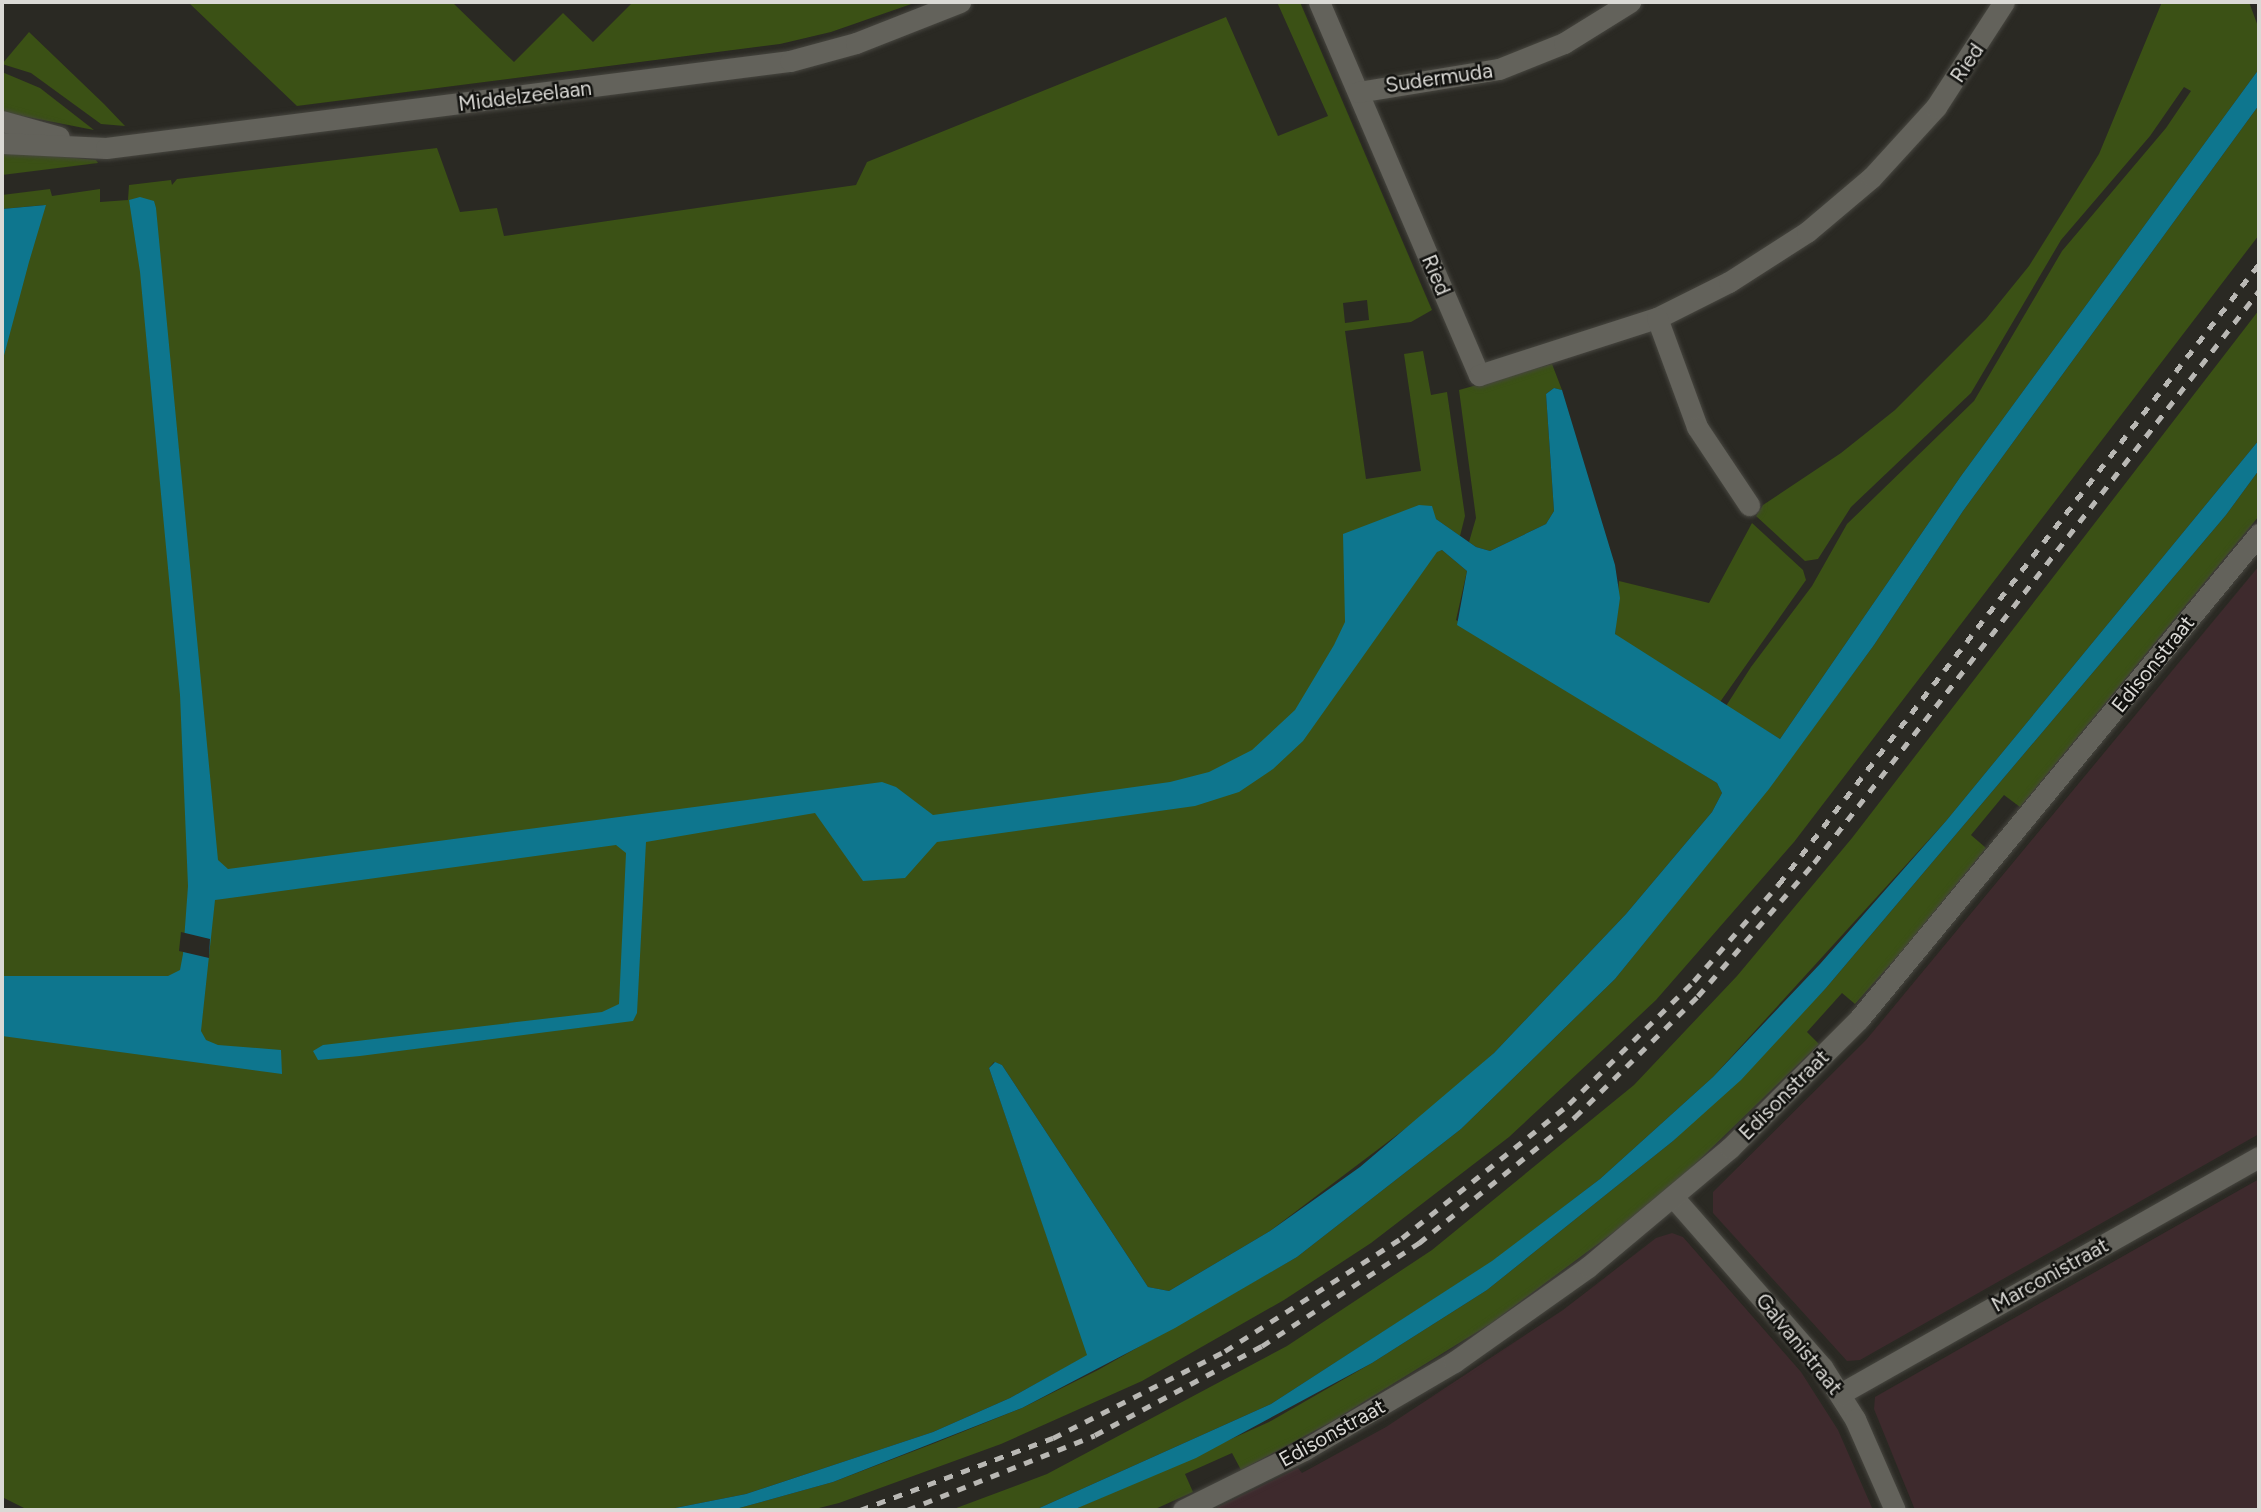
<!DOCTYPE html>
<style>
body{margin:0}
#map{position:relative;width:2261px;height:1512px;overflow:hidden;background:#2a2923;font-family:Figtree,sans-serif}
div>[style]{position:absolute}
.industrial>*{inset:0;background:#3e2a2d}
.green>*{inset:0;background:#3b5115}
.water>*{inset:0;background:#0e768e}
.pier>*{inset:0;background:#2a2923}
.roads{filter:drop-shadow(0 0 2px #474640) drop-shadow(0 0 2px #474640)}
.minor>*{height:21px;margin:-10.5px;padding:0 10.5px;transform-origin:10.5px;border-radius:10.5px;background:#63625b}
.rail>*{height:5px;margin-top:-2.5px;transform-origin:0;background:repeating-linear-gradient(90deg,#b9b8b4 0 9px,transparent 0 18px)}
span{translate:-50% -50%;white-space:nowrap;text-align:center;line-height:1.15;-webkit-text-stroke:5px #12120f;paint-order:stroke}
.street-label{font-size:21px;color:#dad9d5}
.frame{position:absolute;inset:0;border:4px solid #dad9d5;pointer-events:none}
</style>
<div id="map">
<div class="industrial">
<i style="clip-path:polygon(2259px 566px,2259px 1134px,1860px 1360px,1847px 1361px,1713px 1213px,1713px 1192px,1866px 1040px)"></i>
<i style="clip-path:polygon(2259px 1179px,2259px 1510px,1915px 1510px,1874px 1409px,1875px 1397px)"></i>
<i style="clip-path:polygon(1672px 1233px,1683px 1237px,1801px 1372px,1838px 1430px,1873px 1510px,1212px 1510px,1298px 1468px,1302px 1473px,1386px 1427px,1563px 1310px,1656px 1238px)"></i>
</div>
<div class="green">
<i style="clip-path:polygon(188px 2px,452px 2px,514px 62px,563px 13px,593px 42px,633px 2px,917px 2px,831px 32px,780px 44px,297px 106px)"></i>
<i style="clip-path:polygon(evenodd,1277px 2px,1300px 2px,1432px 310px,1411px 322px,1345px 331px,1366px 479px,1421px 471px,1404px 354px,1423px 351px,1431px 395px,1447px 392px,1465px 516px,1460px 536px,1436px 519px,1344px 534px,1345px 572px,1442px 550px,1467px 571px,1456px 620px,1717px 783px,1722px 793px,1712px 812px,1626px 914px,1494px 1053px,1430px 1110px,1270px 1231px,1169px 1291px,1148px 1287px,1002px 1065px,994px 1062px,989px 1068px,1088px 1355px,1010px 1398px,933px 1432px,746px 1494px,665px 1510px,28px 1510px,2px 1497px,2px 226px,45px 205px,2px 209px,2px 195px,50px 189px,52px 196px,100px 189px,100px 202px,128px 200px,129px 185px,171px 180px,172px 185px,177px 179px,437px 148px,460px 212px,497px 208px,504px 236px,856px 185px,867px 162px,1226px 17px,1278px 136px,1328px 116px,1277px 2px,1367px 300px,1369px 320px,1345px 323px,1343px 303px,1367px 300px)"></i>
<i style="clip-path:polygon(2162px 2px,2249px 2px,2259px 29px,2259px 69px,1961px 476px,1780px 739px,1726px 706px,1751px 667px,1812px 586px,1847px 524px,1974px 401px,2062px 251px,2166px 128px,2191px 91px,2184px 87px,2150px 136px,2061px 240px,1971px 393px,1851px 507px,1818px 559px,1805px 561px,1756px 516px,1763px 505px,1841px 453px,1895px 410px,1986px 319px,2029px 266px,2099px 154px)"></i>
<i style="clip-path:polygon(29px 32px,104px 104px,125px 126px,101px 124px,31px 73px,2px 64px)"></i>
<i style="clip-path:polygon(2px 72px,40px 88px,94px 130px,2px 112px)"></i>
<i style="clip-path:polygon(2259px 105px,2259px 235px,1794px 842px,1656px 1000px,1606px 1047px,1509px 1137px,1371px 1243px,1284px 1300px,1142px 1381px,1001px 1444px,839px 1503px,811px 1510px,732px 1510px,833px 1482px,935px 1443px,1022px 1408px,1098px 1370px,1297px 1257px,1461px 1129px,1615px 979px,1768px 789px,1874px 645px,1963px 511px)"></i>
<i style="clip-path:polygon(2px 151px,96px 160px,98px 163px,2px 175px)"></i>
<i style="clip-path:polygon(2259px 310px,2259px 440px,1946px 821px,1713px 1077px,1600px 1179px,1493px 1261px,1271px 1404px,1035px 1510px,951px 1510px,1047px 1474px,1287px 1346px,1432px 1250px,1634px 1085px,1737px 976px,1852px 838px)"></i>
<i style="clip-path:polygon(1552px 364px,1562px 390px,1554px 388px,1546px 394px,1554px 511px,1546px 524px,1490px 551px,1476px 547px,1469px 542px,1476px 518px,1459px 390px)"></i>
<i style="clip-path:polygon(2259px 470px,2259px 516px,2020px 807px,2004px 795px,1971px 835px,1986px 848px,1902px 951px,1855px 1004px,1842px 993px,1807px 1032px,1819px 1044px,1691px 1168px,1614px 1232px,1490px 1324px,1331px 1422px,1241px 1470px,1232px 1453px,1185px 1474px,1193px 1492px,1153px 1510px,1073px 1510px,1269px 1422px,1372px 1363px,1487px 1290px,1673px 1141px,1826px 988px,2226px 515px)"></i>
<i style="clip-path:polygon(1752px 523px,1803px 570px,1806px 580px,1720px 702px,1621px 642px,1615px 634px,1619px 581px,1709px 603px)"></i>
</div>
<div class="water">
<i style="clip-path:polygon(2259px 69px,2259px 105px,1963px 511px,1874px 645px,1769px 789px,1615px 979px,1461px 1129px,1297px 1257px,1175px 1328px,1022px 1408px,833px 1482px,732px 1510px,665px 1510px,746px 1494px,933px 1432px,1010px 1398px,1087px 1355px,989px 1068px,995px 1062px,1002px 1065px,1148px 1287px,1169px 1291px,1270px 1231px,1360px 1167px,1494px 1053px,1626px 914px,1712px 812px,1722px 793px,1717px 783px,1457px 625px,1467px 571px,1442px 550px,1437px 552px,1303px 741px,1273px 769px,1239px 792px,1195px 806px,937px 842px,905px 878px,863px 881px,815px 813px,646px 842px,637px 1013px,633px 1021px,360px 1056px,318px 1060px,313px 1051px,323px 1045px,602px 1012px,619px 1004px,626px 853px,616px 845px,215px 900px,201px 1031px,206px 1040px,218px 1045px,281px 1050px,282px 1074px,2px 1036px,2px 976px,168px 976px,180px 970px,183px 954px,188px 886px,180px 695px,140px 272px,129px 200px,140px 197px,154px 201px,156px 208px,218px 860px,228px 869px,882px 782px,896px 787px,933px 815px,1170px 782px,1209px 772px,1252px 750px,1295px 710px,1334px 645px,1345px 622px,1343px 534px,1419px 505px,1432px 506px,1436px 519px,1476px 547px,1490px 551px,1546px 524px,1554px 511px,1546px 394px,1554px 388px,1562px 390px,1615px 565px,1620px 598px,1615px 634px,1780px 739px,1961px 476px)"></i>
<i style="clip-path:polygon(46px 205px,29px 262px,2px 363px,2px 209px)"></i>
<i style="clip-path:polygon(2259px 440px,2259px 470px,2226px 515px,1826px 988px,1741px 1080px,1673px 1141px,1487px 1290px,1372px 1363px,1196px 1458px,1073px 1510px,1035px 1510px,1271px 1404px,1492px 1261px,1600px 1179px,1713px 1077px,1820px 964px,1946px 821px)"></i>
</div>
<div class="pier">
<i style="clip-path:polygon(181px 932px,210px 939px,209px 958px,179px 951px)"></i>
</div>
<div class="roads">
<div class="minor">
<i style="left:1319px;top:2px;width:406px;rotate:66.8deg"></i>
<i style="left:1479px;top:375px;width:187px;rotate:-17.8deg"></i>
<i style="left:1657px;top:318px;width:80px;rotate:-26.6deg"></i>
<i style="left:1729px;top:282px;width:93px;rotate:-32.7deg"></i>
<i style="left:1807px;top:232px;width:85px;rotate:-40.2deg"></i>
<i style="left:1872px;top:177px;width:95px;rotate:-47.6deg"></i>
<i style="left:1936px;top:107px;width:125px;rotate:-57.1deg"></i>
<i style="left:1358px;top:92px;width:143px;rotate:-9.3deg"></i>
<i style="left:1499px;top:69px;width:70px;rotate:-21.8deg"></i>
<i style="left:1564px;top:43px;width:78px;rotate:-31.8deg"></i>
<i style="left:2px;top:121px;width:59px;rotate:15.7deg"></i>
<i style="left:2px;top:143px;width:104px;rotate:2.8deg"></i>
<i style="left:106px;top:148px;width:690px;rotate:-7.25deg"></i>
<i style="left:790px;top:61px;width:68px;rotate:-15.3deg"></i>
<i style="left:856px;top:43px;width:112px;rotate:-21.5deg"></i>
<i style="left:1657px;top:318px;width:116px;rotate:69.8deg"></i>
<i style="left:1697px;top:427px;width:94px;rotate:56.3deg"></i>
<i style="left:1674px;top:1198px;width:225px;rotate:48.8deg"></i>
<i style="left:1822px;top:1367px;width:62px;rotate:57.6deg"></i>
<i style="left:1855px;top:1419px;width:99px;rotate:66.3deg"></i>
<i style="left:1840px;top:1394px;width:481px;rotate:-29.5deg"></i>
<i style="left:1183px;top:1510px;width:135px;rotate:-26.4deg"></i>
<i style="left:1304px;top:1450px;width:174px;rotate:-30.4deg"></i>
<i style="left:1454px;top:1362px;width:164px;rotate:-35.3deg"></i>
<i style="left:1588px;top:1267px;width:185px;rotate:-40deg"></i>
<i style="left:1730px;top:1148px;width:182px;rotate:-45deg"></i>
<i style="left:1859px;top:1019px;width:629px;rotate:-50.49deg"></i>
</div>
</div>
<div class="rail">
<i style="left:860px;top:1510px;width:206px;rotate:-20.5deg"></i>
<i style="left:1053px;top:1438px;width:193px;rotate:-26.8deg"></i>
<i style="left:1225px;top:1351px;width:210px;rotate:-32.6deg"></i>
<i style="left:1402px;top:1238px;width:214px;rotate:-38.7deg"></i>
<i style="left:1569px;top:1104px;width:175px;rotate:-44.5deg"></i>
<i style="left:1694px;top:981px;width:129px;rotate:-48.8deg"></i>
<i style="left:1779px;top:884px;width:784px;rotate:-52.25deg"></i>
<i style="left:907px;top:1510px;width:202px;rotate:-21.7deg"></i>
<i style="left:1095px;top:1435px;width:189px;rotate:-28.1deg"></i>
<i style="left:1262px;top:1346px;width:188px;rotate:-33.3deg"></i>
<i style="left:1419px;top:1243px;width:201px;rotate:-38.9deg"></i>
<i style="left:1575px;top:1117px;width:173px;rotate:-44.5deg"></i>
<i style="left:1698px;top:996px;width:176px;rotate:-48.9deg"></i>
<i style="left:1814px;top:863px;width:725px;rotate:-52.12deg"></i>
</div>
<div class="street-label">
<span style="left:1967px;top:63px;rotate:-56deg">Ried</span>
<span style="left:1439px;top:78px;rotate:-8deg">Sudermuda</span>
<span style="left:525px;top:96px;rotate:-7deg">Middelzeelaan</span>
<span style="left:1436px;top:275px;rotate:67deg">Ried</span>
<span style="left:2153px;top:664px;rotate:-51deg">Edisonstraat</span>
<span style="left:1784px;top:1095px;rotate:-45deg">Edisonstraat</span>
<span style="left:2050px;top:1275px;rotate:-29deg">Marconistraat</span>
<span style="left:1799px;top:1344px;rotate:51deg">Galvanistraat</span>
<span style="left:1332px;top:1433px;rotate:-29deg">Edisonstraat</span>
</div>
<div class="frame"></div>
</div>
